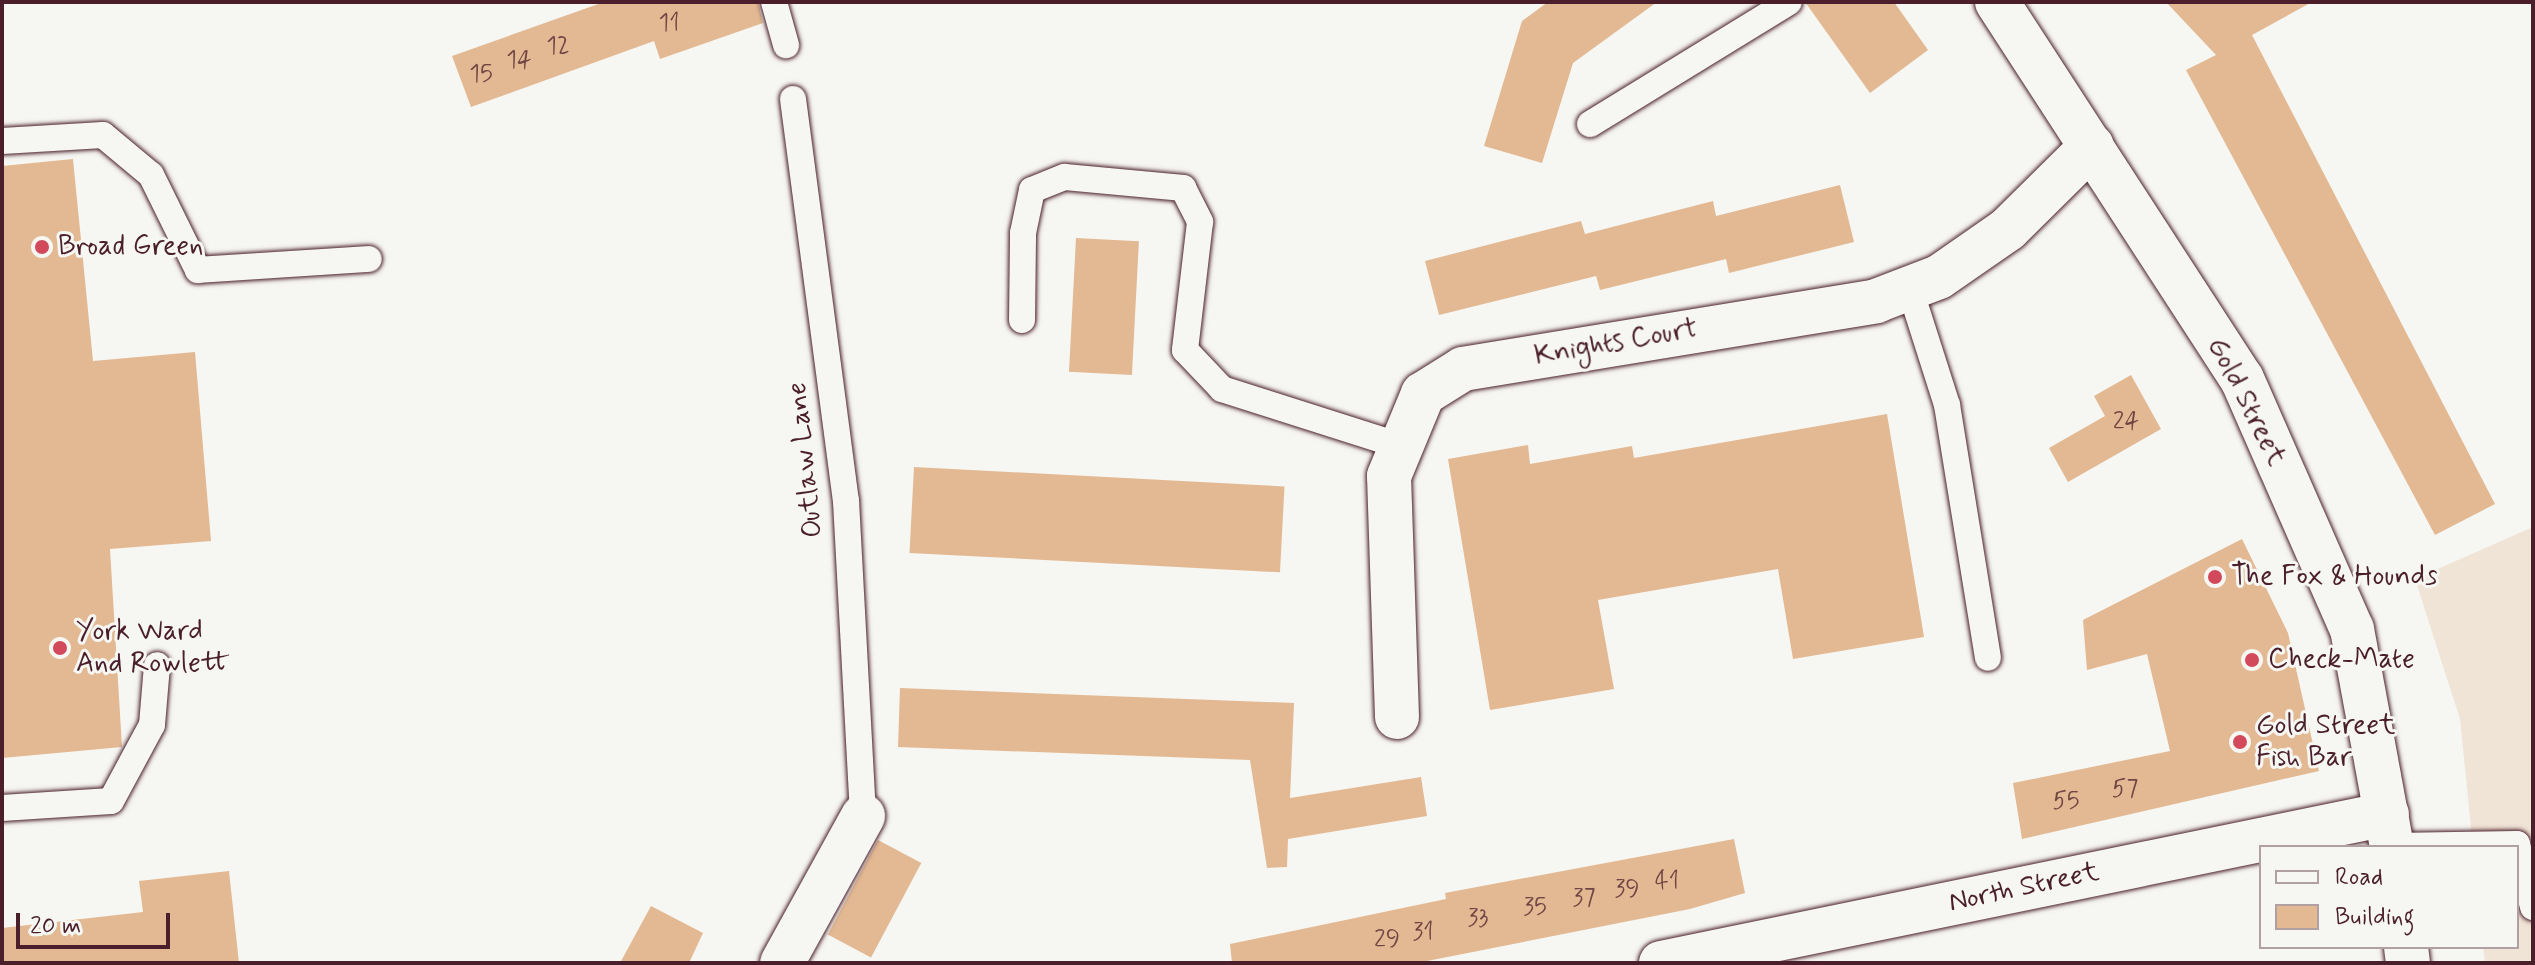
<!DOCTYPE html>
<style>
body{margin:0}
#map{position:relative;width:2535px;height:965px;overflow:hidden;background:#f6f6f2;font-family:Mynerve,sans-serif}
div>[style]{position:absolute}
.built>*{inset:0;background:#f0e4d6}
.building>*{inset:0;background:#e3b993;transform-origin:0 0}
.roads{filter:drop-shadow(0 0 2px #4a1f2b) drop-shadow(0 0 2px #4a1f2b)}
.service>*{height:26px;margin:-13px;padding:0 13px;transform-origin:13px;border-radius:13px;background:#f6f6f2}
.minor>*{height:44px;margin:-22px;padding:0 22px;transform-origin:22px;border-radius:22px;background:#f6f6f2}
.tertiary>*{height:44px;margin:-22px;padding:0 22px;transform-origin:22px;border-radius:22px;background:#f6f6f2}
.dots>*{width:22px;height:22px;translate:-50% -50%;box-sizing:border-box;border:4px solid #f6f6f2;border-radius:50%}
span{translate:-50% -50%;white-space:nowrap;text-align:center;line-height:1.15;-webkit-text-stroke:6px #f6f6f2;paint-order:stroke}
.number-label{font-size:24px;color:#704645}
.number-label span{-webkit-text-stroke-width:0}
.poi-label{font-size:28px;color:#4a1f2b}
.left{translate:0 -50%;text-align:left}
.street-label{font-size:28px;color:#4a1f2b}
.frame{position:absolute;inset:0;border:4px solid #4a1f2b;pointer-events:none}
.legend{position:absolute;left:2259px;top:845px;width:260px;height:104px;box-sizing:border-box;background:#f6f6f2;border:2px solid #b1a0a2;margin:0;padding:10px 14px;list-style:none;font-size:24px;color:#4a1f2b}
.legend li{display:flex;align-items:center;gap:16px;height:40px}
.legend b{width:40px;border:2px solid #b1a0a2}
.scale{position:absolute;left:16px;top:913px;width:154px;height:36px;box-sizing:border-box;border:4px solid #4a1f2b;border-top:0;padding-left:10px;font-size:24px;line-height:28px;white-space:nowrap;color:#4a1f2b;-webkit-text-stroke:6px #f6f6f2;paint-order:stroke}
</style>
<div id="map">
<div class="built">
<i style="clip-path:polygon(2533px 527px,2533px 963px,2485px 963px,2483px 947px,2517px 947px,2517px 847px,2473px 847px,2460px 719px,2415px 579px)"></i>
</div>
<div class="building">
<i style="clip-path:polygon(604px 2px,758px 2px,763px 23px,660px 59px,654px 41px,471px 107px,452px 56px)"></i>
<i style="clip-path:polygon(1548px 2px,1657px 2px,1573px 63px,1542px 163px,1484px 146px,1522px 21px)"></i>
<i style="clip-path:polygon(1805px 2px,1894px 2px,1928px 50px,1870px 93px)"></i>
<i style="clip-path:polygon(2166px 2px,2312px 2px,2252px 35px,2495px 504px,2435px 535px,2186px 70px,2216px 55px)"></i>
<i style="clip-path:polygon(73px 159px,93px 361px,195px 352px,211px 541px,110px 549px,122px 747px,2px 758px,2px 166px)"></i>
<i style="clip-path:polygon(1840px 185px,1854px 242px,1729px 273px,1726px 259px,1600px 290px,1596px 276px,1439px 315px,1425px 261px,1581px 221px,1585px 234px,1713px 201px,1716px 216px)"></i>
<i style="left:1076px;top:238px;width:63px;height:134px;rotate:3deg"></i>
<i style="clip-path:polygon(2131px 375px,2161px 429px,2068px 482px,2049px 448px,2105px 416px,2094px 396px)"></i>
<i style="clip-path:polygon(1887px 414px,1924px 637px,1793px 659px,1778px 569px,1598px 600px,1614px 689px,1490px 710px,1448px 459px,1528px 445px,1530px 464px,1632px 446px,1634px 458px)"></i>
<i style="left:914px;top:467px;width:371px;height:86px;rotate:3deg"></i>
<i style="clip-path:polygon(2242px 539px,2288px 633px,2319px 771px,2022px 839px,2013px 783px,2170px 751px,2147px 654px,2087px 670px,2083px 620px)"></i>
<i style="clip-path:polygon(900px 688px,1294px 703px,1290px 798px,1421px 777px,1427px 816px,1288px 839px,1287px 867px,1267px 868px,1250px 760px,898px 747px)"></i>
<i style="clip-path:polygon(1734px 839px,1745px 893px,1690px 909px,1417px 963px,1232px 963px,1230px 944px,1446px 899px,1445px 893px)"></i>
<i style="left:878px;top:840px;width:49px;height:107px;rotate:28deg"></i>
<i style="clip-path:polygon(229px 871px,239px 963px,2px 963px,2px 928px,143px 912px,139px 881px)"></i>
<i style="clip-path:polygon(651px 906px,703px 933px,689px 963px,620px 963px)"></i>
</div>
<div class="roads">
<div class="service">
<i style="left:774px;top:2px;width:45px;rotate:74.4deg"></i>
<i style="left:793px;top:99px;width:405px;rotate:82.5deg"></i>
<i style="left:846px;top:501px;width:315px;rotate:86.9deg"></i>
<i style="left:1590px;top:124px;width:233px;rotate:-31.5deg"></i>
<i style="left:2px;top:141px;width:101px;rotate:-3.4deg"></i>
<i style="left:103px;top:135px;width:62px;rotate:39.8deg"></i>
<i style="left:151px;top:175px;width:106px;rotate:63.7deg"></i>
<i style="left:198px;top:270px;width:171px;rotate:-3.7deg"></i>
<i style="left:1910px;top:289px;width:122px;rotate:72.3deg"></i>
<i style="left:1947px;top:405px;width:256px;rotate:80.8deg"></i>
<i style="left:1022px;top:320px;width:87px;rotate:-89.3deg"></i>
<i style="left:1023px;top:233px;width:44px;rotate:-78.2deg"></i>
<i style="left:1032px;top:190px;width:35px;rotate:-22deg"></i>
<i style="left:1065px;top:177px;width:119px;rotate:5.3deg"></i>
<i style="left:1183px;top:188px;width:38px;rotate:63deg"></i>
<i style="left:1200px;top:222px;width:129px;rotate:96.7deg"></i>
<i style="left:1185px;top:350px;width:54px;rotate:46.5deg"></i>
<i style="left:1222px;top:389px;width:185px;rotate:17.7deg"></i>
<i style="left:2px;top:808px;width:109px;rotate:-3.7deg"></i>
<i style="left:111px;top:801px;width:86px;rotate:-61.7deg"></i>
<i style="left:152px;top:725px;width:60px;rotate:-85.2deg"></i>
<i style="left:2392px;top:846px;width:125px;rotate:-0.9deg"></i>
<i style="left:2517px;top:844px;width:65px;rotate:75.7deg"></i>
</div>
<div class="minor">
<i style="left:1397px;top:717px;width:241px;rotate:-91.9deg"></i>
<i style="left:1389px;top:476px;width:89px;rotate:-67.5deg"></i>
<i style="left:1423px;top:394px;width:47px;rotate:-32deg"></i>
<i style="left:1463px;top:369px;width:419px;rotate:-9.3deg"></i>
<i style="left:1876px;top:301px;width:67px;rotate:-20.9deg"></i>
<i style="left:1939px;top:277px;width:84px;rotate:-34.8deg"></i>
<i style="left:2008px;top:229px;width:118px;rotate:-44.7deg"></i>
<i style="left:782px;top:963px;width:168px;rotate:-61.1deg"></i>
<i style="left:1661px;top:963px;width:741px;rotate:-11.6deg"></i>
</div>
<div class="tertiary">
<i style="left:1997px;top:2px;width:450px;rotate:57deg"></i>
<i style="left:2242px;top:379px;width:273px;rotate:66.3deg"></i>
<i style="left:2352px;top:629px;width:222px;rotate:79.6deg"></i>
<i style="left:2406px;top:947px;width:16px;rotate:83deg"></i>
</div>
</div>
<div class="dots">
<i style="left:42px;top:247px;background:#d1495b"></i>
<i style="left:2215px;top:577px;background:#d1495b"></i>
<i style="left:60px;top:648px;background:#d1495b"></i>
<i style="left:2252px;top:660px;background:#d1495b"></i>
<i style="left:2240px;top:742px;background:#d1495b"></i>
</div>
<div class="number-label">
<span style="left:669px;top:24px">11</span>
<span style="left:558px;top:47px">12</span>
<span style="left:519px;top:61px">14</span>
<span style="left:481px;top:75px">15</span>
<span style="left:2126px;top:422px">24</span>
<span style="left:2125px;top:790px">57</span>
<span style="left:2066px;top:802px">55</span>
<span style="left:1667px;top:882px">41</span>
<span style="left:1627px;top:890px">39</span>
<span style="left:1584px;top:899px">37</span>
<span style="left:1535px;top:908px">35</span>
<span style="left:1478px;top:919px">33</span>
<span style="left:1423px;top:933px">31</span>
<span style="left:1387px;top:940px">29</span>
</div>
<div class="poi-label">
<span class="left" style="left:58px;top:247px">Broad Green</span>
<span class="left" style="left:2231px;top:577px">The Fox &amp; Hounds</span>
<span class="left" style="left:76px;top:648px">York Ward<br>And Rowlett</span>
<span class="left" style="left:2268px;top:660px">Check-Mate</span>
<span class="left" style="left:2256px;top:742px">Gold Street<br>Fish Bar</span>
</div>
<div class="street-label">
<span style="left:1616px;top:343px;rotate:-10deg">Knights Court</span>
<span style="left:2246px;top:402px;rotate:63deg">Gold Street</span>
<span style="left:806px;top:460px;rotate:-96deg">Outlaw Lane</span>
<span style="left:2024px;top:888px;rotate:-12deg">North Street</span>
</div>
<div class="frame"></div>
<ul class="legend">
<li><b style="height:10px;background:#f6f6f2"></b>Road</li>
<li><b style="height:22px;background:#e3b993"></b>Building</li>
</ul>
<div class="scale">20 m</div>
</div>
